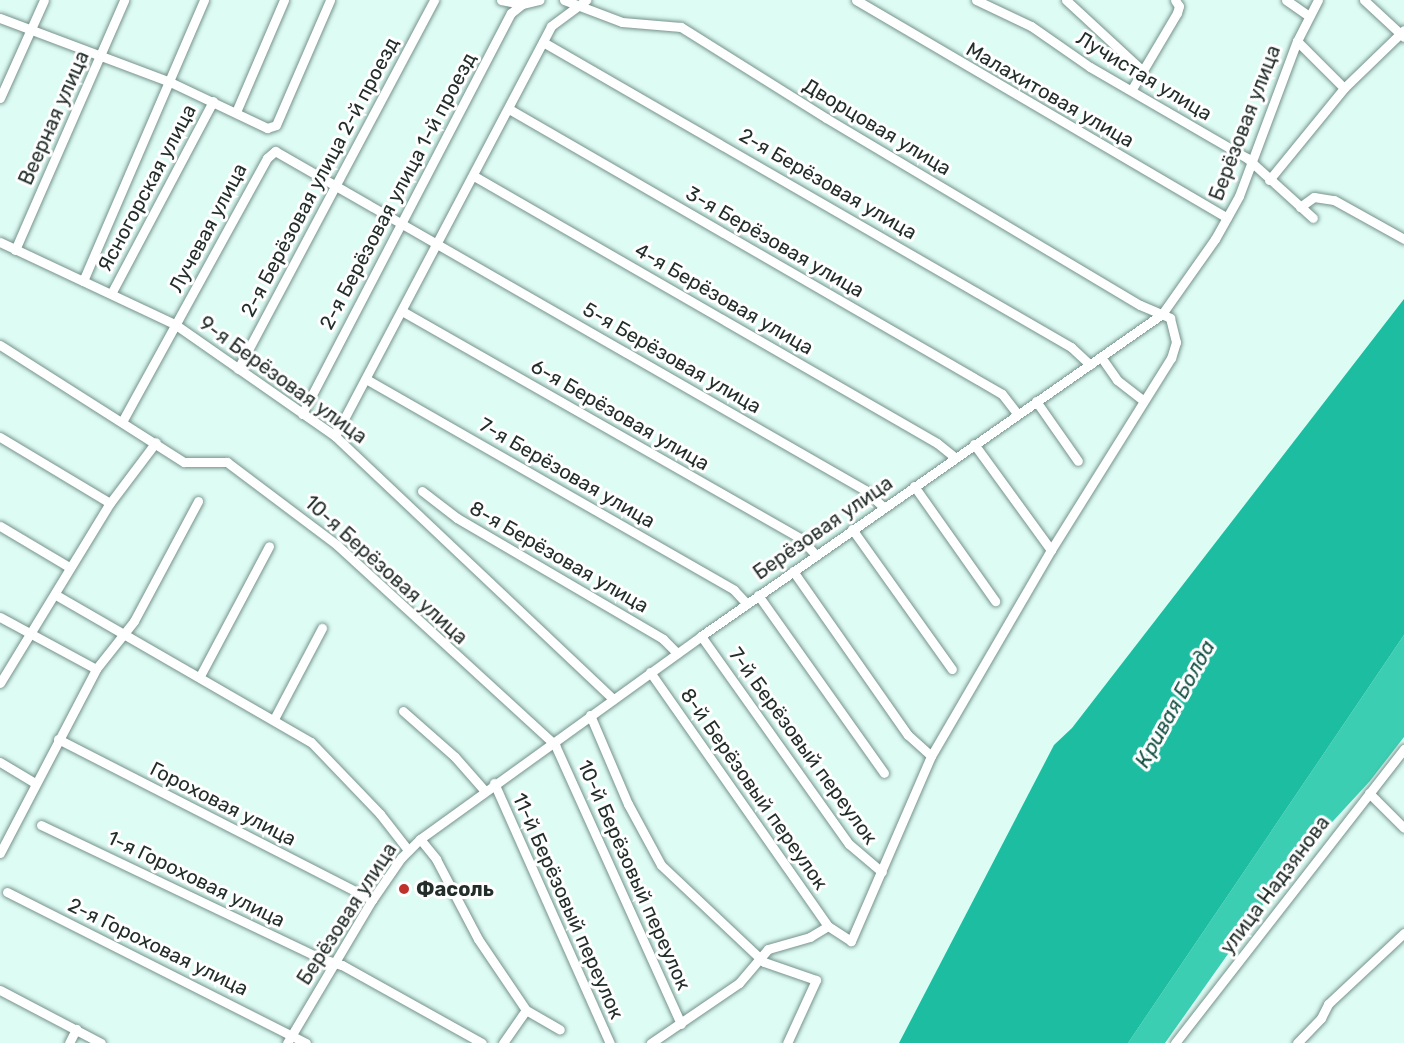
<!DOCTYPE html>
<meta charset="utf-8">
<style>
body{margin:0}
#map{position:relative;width:1404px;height:1043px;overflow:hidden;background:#ddfcf4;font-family:Rubik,sans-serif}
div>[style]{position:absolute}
.forest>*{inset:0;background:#3bceb3}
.water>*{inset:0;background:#1dbda2}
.roads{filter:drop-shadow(0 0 2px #76928b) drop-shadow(0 0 2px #76928b)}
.minor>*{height:9px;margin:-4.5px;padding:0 4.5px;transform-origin:4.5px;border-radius:4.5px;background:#fff}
.dots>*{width:16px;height:16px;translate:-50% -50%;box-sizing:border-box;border:3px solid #fff;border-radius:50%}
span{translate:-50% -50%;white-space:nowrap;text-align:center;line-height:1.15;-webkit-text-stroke:6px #fff;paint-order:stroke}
.street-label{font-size:20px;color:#232e2b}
.poi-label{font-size:20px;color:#232e2b;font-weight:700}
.left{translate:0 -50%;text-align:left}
.water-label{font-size:21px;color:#145044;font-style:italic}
</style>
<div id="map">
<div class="forest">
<i style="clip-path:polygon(1404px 635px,1404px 737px,1370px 781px,1286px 872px,1165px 1043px,1128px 1043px)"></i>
</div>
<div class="water">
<i style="clip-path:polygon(1404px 299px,1404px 635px,1128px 1043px,899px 1043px,1054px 745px,1072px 728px)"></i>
</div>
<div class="roads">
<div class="minor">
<i style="left:501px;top:0;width:21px;rotate:11deg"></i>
<i style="left:564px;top:0;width:62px;rotate:20.8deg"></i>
<i style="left:622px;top:22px;width:59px;rotate:4.8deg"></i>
<i style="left:681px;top:27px;width:171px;rotate:32.1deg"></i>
<i style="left:826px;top:118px;width:365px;rotate:30.8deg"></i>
<i style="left:1140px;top:305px;width:33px;rotate:23deg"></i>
<i style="left:1170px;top:318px;width:25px;rotate:76deg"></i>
<i style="left:1176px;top:342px;width:17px;rotate:107deg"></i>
<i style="left:1171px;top:358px;width:226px;rotate:122deg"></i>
<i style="left:1051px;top:550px;width:238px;rotate:120.2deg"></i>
<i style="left:931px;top:756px;width:202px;rotate:113.4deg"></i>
<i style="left:851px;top:941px;width:27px;rotate:-147deg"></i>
<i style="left:828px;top:926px;width:21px;rotate:149deg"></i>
<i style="left:810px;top:937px;width:44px;rotate:164.1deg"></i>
<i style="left:768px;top:949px;width:45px;rotate:130.5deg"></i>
<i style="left:739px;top:983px;width:107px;rotate:145.7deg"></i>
<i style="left:856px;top:0;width:430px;rotate:30.4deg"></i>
<i style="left:976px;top:0;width:61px;rotate:25.3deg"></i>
<i style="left:1031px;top:26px;width:72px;rotate:34.8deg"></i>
<i style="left:1090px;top:67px;width:181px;rotate:30.1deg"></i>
<i style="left:1247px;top:158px;width:89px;rotate:42.3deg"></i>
<i style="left:1066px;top:0;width:105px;rotate:42.7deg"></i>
<i style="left:1286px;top:0;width:28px;rotate:35deg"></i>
<i style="left:1364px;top:0;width:54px;rotate:42.8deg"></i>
<i style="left:0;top:18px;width:179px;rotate:20.6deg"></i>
<i style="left:168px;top:81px;width:110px;rotate:25.4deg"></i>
<i style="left:267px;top:128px;width:9px;rotate:-18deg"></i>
<i style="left:276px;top:125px;width:136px;rotate:-66.6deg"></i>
<i style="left:1297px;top:41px;width:66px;rotate:45deg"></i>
<i style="left:543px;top:42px;width:610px;rotate:30.01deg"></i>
<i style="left:1071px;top:347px;width:26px;rotate:43deg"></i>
<i style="left:1132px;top:89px;width:88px;rotate:-59.4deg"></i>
<i style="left:1177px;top:13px;width:7px;rotate:-74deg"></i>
<i style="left:1179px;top:6px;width:7px;rotate:-124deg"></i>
<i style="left:0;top:98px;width:107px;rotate:-65.8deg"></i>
<i style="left:509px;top:109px;width:569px;rotate:30.03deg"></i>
<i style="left:1002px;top:394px;width:24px;rotate:52deg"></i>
<i style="left:236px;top:112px;width:122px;rotate:-66.8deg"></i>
<i style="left:474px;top:176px;width:534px;rotate:29.97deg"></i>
<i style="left:937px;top:443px;width:22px;rotate:39deg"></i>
<i style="left:1269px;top:180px;width:119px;rotate:-50.8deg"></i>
<i style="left:1344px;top:88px;width:83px;rotate:-44deg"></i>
<i style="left:1300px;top:207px;width:17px;rotate:-36deg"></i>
<i style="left:1314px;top:197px;width:20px;rotate:9deg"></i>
<i style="left:1334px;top:200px;width:80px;rotate:29.1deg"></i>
<i style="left:0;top:242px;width:195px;rotate:25.2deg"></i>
<i style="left:176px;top:325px;width:194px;rotate:34.9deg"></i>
<i style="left:335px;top:436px;width:383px;rotate:43.4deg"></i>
<i style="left:15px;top:250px;width:273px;rotate:-66.4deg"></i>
<i style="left:83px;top:281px;width:306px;rotate:-66.7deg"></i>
<i style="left:112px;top:292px;width:216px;rotate:-62.1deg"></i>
<i style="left:402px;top:311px;width:460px;rotate:29.7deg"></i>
<i style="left:801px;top:539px;width:22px;rotate:47deg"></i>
<i style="left:0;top:345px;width:218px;rotate:32.5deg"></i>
<i style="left:184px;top:462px;width:43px"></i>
<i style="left:227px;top:462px;width:138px;rotate:37deg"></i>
<i style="left:337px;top:545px;width:296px;rotate:42.5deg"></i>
<i style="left:555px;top:745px;width:306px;rotate:65.7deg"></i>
<i style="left:1101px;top:357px;width:28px;rotate:55deg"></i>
<i style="left:1117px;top:380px;width:33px;rotate:38deg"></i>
<i style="left:238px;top:369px;width:418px;rotate:-62deg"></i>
<i style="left:366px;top:379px;width:424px;rotate:29.8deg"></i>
<i style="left:734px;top:590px;width:19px;rotate:47deg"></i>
<i style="left:1036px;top:401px;width:73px;rotate:55deg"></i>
<i style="left:302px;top:414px;width:452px;rotate:-62.5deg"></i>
<i style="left:511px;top:13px;width:14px;rotate:-39deg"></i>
<i style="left:522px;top:4px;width:18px;rotate:-13deg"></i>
<i style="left:123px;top:420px;width:299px;rotate:-61.2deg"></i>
<i style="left:267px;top:158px;width:11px;rotate:-41deg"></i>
<i style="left:275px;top:151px;width:680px;rotate:29.88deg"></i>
<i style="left:865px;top:490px;width:25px;rotate:43deg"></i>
<i style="left:335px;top:436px;width:463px;rotate:-62.2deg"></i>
<i style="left:551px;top:26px;width:44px;rotate:-36.6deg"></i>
<i style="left:0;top:437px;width:128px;rotate:31deg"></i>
<i style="left:974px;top:444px;width:131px;rotate:54deg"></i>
<i style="left:914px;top:486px;width:141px;rotate:54.8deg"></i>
<i style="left:422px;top:491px;width:44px;rotate:37.6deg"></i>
<i style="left:457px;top:518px;width:239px;rotate:30.4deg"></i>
<i style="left:663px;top:639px;width:20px;rotate:45deg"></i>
<i style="left:0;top:526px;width:80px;rotate:30.7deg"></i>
<i style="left:852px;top:529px;width:172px;rotate:54.5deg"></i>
<i style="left:793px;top:571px;width:200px;rotate:55deg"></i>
<i style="left:908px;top:735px;width:31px;rotate:42deg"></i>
<i style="left:56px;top:595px;width:294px;rotate:30deg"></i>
<i style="left:311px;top:742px;width:100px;rotate:46.2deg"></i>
<i style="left:380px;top:814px;width:46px;rotate:52.1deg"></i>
<i style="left:758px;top:595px;width:218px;rotate:54.7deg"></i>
<i style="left:0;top:617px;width:109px;rotate:28.4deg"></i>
<i style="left:701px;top:636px;width:255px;rotate:54.6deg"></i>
<i style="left:849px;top:844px;width:43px;rotate:40.3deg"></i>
<i style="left:650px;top:672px;width:310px;rotate:55deg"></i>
<i style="left:200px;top:676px;width:147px;rotate:-62deg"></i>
<i style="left:0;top:683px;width:211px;rotate:-58.6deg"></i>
<i style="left:110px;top:503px;width:76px;rotate:-53deg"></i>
<i style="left:403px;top:711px;width:69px;rotate:41.5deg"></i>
<i style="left:455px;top:757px;width:44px;rotate:48.7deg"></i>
<i style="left:590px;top:715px;width:97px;rotate:66.9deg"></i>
<i style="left:628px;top:804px;width:69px;rotate:61.6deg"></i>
<i style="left:661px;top:865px;width:141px;rotate:43.3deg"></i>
<i style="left:764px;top:962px;width:55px;rotate:19.1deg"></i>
<i style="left:816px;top:980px;width:69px;rotate:114.7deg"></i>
<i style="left:274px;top:719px;width:103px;rotate:-62.2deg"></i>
<i style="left:58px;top:739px;width:353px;rotate:27.1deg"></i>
<i style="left:0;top:762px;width:41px;rotate:31deg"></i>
<i style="left:494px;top:783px;width:285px;rotate:66deg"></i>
<i style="left:1369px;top:793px;width:49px;rotate:45deg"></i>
<i style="left:41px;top:825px;width:309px;rotate:25.5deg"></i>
<i style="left:320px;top:958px;width:23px;rotate:18deg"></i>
<i style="left:342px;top:965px;width:160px;rotate:29.1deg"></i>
<i style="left:420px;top:839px;width:26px;rotate:51deg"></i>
<i style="left:436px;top:859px;width:90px;rotate:62.3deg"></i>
<i style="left:478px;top:939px;width:86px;rotate:55.9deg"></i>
<i style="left:526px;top:1010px;width:39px;rotate:30deg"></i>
<i style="left:0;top:853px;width:208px;rotate:-62.4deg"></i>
<i style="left:96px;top:669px;width:61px;rotate:-51.6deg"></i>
<i style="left:134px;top:621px;width:136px;rotate:-61.9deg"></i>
<i style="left:7px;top:892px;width:335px;rotate:26.8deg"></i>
<i style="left:0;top:990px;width:114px;rotate:27.7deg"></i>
<i style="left:69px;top:1043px;width:16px;rotate:-63deg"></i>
<i style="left:287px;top:1043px;width:166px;rotate:-59.3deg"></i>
<i style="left:372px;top:900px;width:51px;rotate:-55.4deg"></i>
<i style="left:401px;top:858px;width:27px;rotate:-45deg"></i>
<i style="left:420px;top:839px;width:347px;rotate:-35.8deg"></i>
<i style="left:701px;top:636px;width:562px;rotate:-34.93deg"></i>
<i style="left:1162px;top:314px;width:92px;rotate:-54.8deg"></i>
<i style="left:1215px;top:239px;width:49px;rotate:-60.8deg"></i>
<i style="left:1239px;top:196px;width:165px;rotate:-69.5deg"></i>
<i style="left:1297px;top:41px;width:46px;rotate:-62.9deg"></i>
<i style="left:503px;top:1043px;width:40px;rotate:-55.1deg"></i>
<i style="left:1175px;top:1043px;width:373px;rotate:-52.1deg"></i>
<i style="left:1297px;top:1043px;width:35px;rotate:-46deg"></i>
<i style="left:1321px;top:1018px;width:16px;rotate:-63deg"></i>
<i style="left:1328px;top:1004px;width:104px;rotate:-43.1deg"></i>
</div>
</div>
<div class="dots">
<i style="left:404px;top:889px;background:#bf312b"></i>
</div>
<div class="street-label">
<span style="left:1144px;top:76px;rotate:31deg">Лучистая улица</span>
<span style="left:1050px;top:95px;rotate:30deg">Малахитовая улица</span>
<span style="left:54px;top:118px;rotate:-66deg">Веерная улица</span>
<span style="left:1245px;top:123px;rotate:-69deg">Берёзовая улица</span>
<span style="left:877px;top:127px;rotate:31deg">Дворцовая улица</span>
<span style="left:320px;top:177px;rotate:-62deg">2-я Берёзовая улица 2-й проезд</span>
<span style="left:828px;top:184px;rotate:30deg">2-я Берёзовая улица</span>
<span style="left:147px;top:188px;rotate:-62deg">Ясногорская улица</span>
<span style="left:398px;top:191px;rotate:-62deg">2-я Берёзовая улица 1-й проезд</span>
<span style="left:208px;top:228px;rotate:-62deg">Лучевая улица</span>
<span style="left:775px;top:242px;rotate:30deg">3-я Берёзовая улица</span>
<span style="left:724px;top:299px;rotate:30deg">4-я Берёзовая улица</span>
<span style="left:672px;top:358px;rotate:30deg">5-я Берёзовая улица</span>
<span style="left:283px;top:380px;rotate:36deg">9-я Берёзовая улица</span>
<span style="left:620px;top:415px;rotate:30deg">6-я Берёзовая улица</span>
<span style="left:567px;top:473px;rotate:30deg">7-я Берёзовая улица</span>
<span style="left:823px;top:528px;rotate:-35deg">Берёзовая улица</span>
<span style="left:559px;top:557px;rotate:30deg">8-я Берёзовая улица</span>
<span style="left:386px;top:570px;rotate:42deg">10-я Берёзовая улица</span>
<span style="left:803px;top:746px;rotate:54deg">7-й Берёзовый переулок</span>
<span style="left:754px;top:789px;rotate:55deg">8-й Берёзовый переулок</span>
<span style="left:223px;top:804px;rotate:27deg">Гороховая улица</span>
<span style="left:634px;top:875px;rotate:66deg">10-й Берёзовый переулок</span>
<span style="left:196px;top:879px;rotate:26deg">1-я Гороховая улица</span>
<span style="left:1275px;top:885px;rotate:-53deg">улица Надзянова</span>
<span style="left:568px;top:906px;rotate:66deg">11-й Берёзовый переулок</span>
<span style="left:347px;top:914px;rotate:-57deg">Берёзовая улица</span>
<span style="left:158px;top:947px;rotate:26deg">2-я Гороховая улица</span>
</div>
<div class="poi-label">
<span class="left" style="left:416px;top:889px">Фасоль</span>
</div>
<div class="water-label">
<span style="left:1175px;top:704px;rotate:-61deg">Кривая Болда</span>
</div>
</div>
